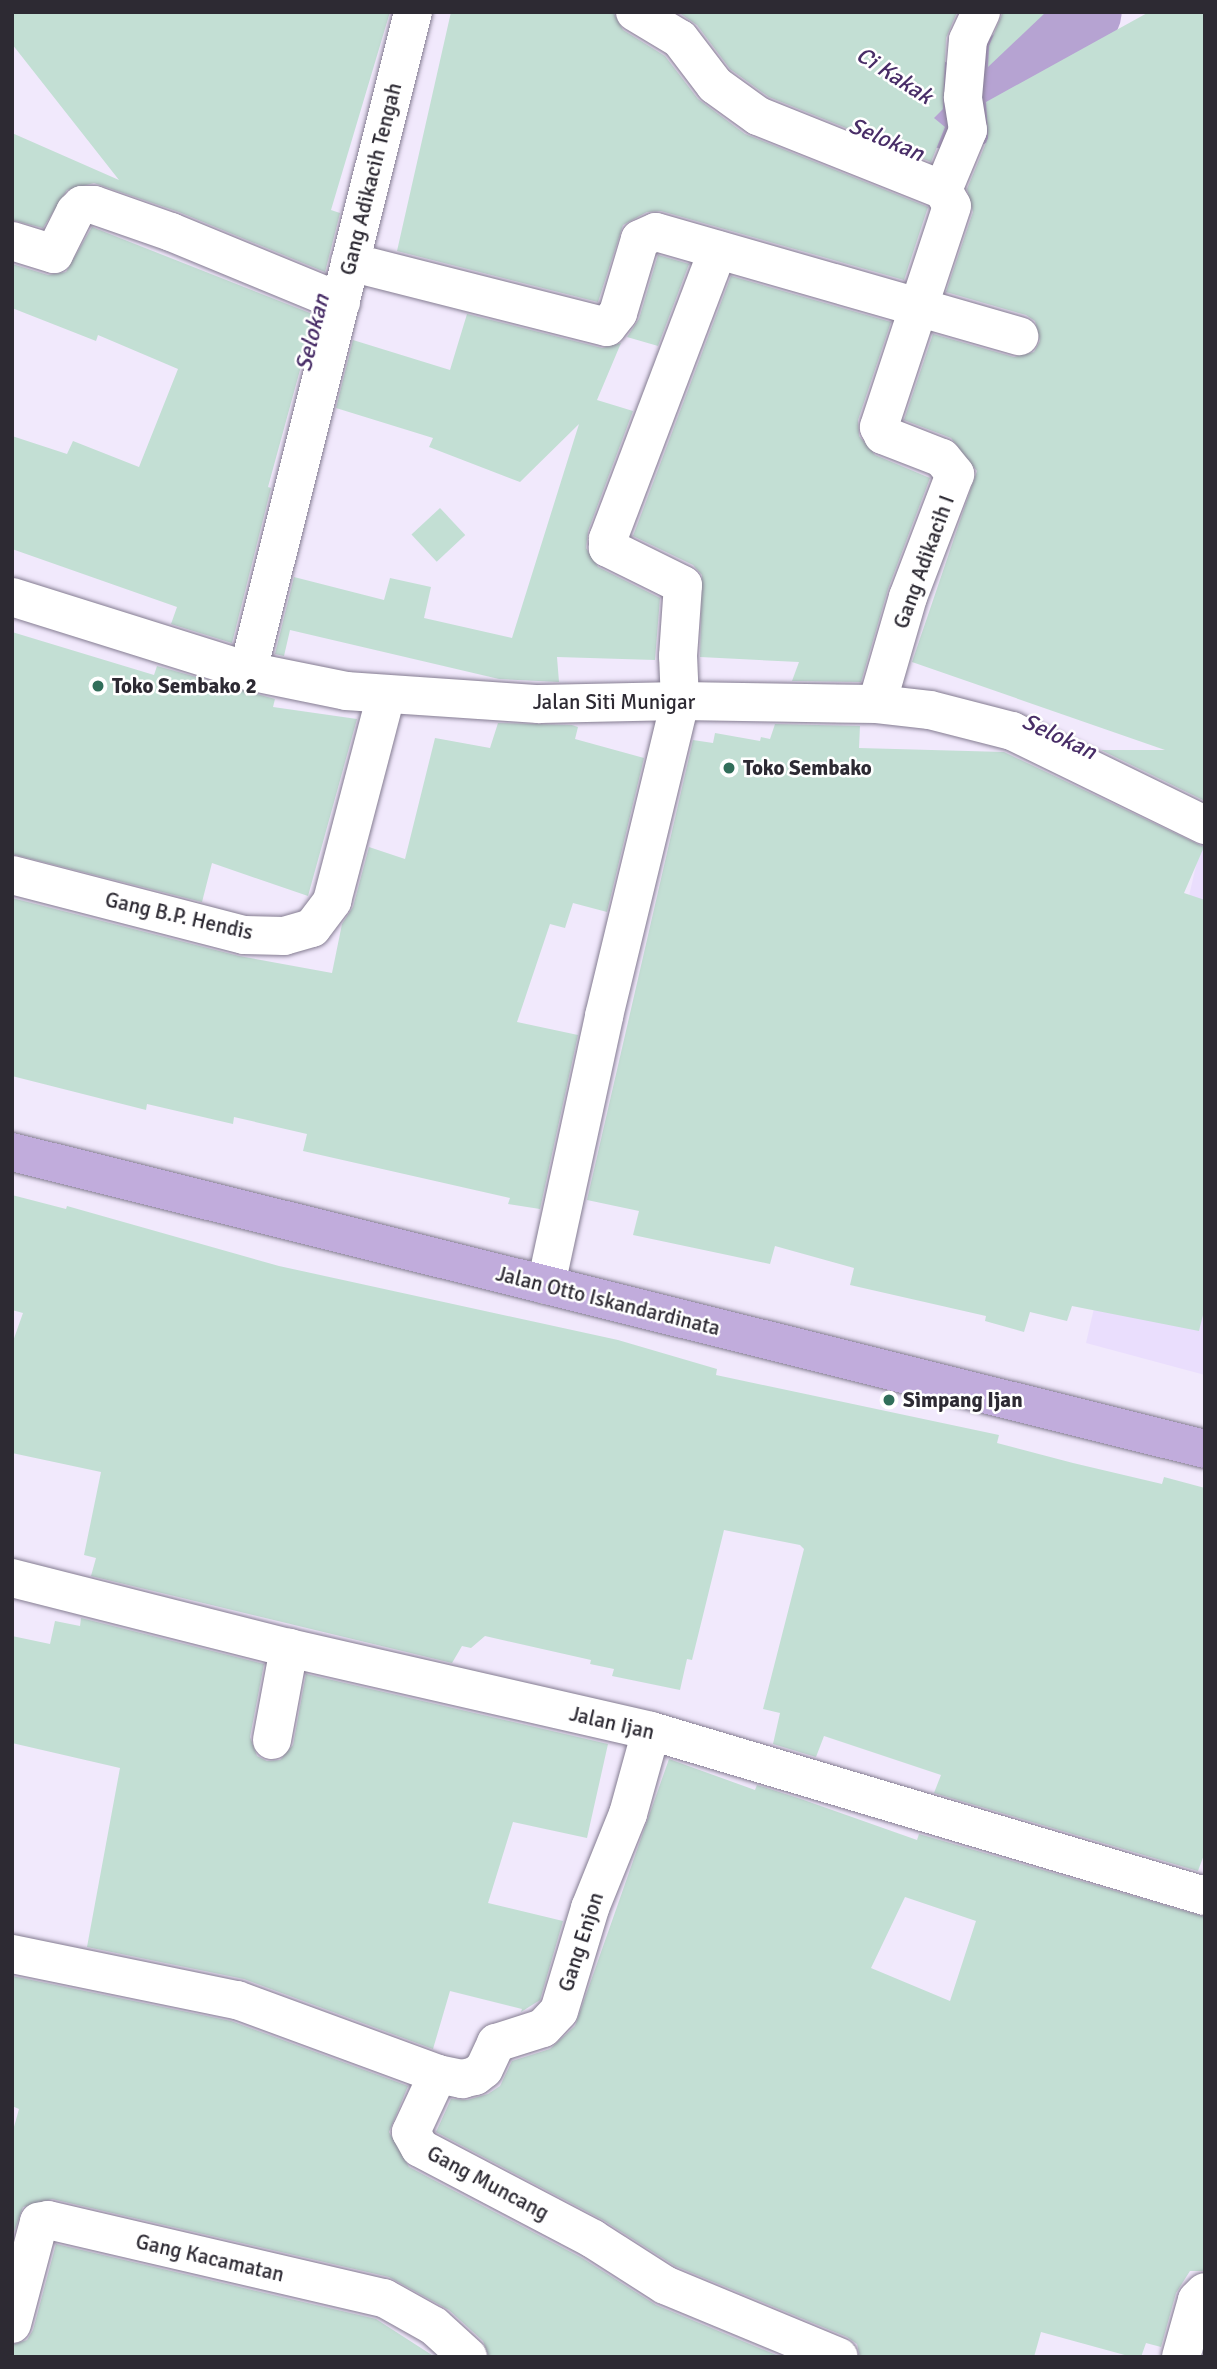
<!DOCTYPE html>
<style>
body{margin:0}
#map{position:relative;width:1217px;height:2369px;overflow:hidden;background:#f1e9fc;font-family:Signika,sans-serif}
div>[style]{position:absolute}
.built>*{inset:0;background:#eadefd}
.river>*{height:80px;margin:-40px;padding:0 40px;transform-origin:40px;border-radius:40px;background:#b6a3d2}
.building>*{inset:0;background:#c3dfd4;transform-origin:0 0}
.roads{filter:drop-shadow(0 0 2px #847c91) drop-shadow(0 0 2px #847c91)}
.minor>*{height:38px;margin:-19px;padding:0 19px;transform-origin:19px;border-radius:19px;background:#fff}
.major>*{height:38px;margin:-19px;padding:0 19px;transform-origin:19px;border-radius:19px;background:#c1acdc}
.dots>*{width:19px;height:19px;translate:-50% -50%;box-sizing:border-box;border:4px solid #fff;border-radius:50%}
span{translate:-50% -50%;white-space:nowrap;text-align:center;line-height:1.15;-webkit-text-stroke:5px #fff;paint-order:stroke}
.street-label{font-size:21px;color:#2d2a33}
.poi-label{font-size:21px;color:#2d2a33;font-weight:700}
.left{translate:0 -50%;text-align:left}
.water-label{font-size:23px;color:#482d67;font-style:italic}
.frame{position:absolute;inset:0;border:14px solid #2d2a33;pointer-events:none}
</style>
<div id="map">
<div class="built">
<i style="clip-path:polygon(1204px 831px,1205px 832px,1205px 1375px,1086px 1343px)"></i>
</div>
<div class="river">
<i style="left:886px;top:71px;width:68px;rotate:33deg"></i>
<i style="left:943px;top:108px;width:13px;rotate:13deg"></i>
<i style="left:956px;top:111px;width:16px;rotate:-18deg"></i>
<i style="left:971px;top:106px;width:145px;rotate:-40.3deg"></i>
</div>
<div class="building">
<i style="clip-path:polygon(12px 12px,390px 12px,331px 210px,340px 213px,325px 272px,179px 212px,94px 183px,67px 190px,43px 228px,12px 220px,12px 133px,119px 180px,12px 44px)"></i>
<i style="clip-path:polygon(451px 12px,613px 12px,623px 30px,665px 56px,698px 99px,745px 134px,928px 207px,904px 280px,661px 211px,647px 212px,623px 225px,598px 302px,397px 251px)"></i>
<i style="clip-path:polygon(678px 12px,957px 12px,946px 38px,943px 109px,934px 118px,945px 127px,931px 162px,769px 97px,730px 69px,697px 25px)"></i>
<i style="clip-path:polygon(1003px 12px,1046px 12px,988px 67px,989px 46px)"></i>
<i style="clip-path:polygon(1149px 12px,1205px 12px,1205px 801px,1101px 750px,1165px 750px,912px 662px,977px 471px,951px 438px,904px 420px,933px 334px,1014px 357px,1034px 352px,1040px 341px,1035px 321px,1026px 315px,946px 292px,973px 212px,967px 189px,988px 138px,986px 102px)"></i>
<i style="clip-path:polygon(92px 227px,315px 315px,268px 487px,271px 488px,232px 643px,171px 624px,177px 607px,12px 549px,12px 436px,67px 454px,73px 441px,139px 467px,178px 369px,98px 335px,96px 341px,12px 308px,12px 264px,48px 275px,66px 272px)"></i>
<i style="clip-path:polygon(658px 255px,689px 264px,658px 346px,627px 337px,639px 319px)"></i>
<i style="clip-path:polygon(731px 276px,891px 322px,858px 420px,859px 436px,875px 455px,930px 478px,888px 589px,861px 682px,792px 681px,799px 662px,700px 657px,702px 575px,693px 565px,633px 536px)"></i>
<i style="clip-path:polygon(467px 314px,602px 348px,621px 343px,597px 400px,633px 411px,588px 531px,586px 548px,598px 567px,660px 598px,655px 660px,557px 657px,559px 682px,499px 679px,290px 630px,284px 656px,275px 654px,294px 577px,384px 600px,390px 578px,431px 587px,424px 618px,512px 638px,579px 424px,520px 482px,429px 447px,433px 438px,336px 408px,353px 340px,450px 370px)"></i>
<i style="left:440px;top:508px;width:37px;height:39px;rotate:47deg"></i>
<i style="clip-path:polygon(12px 632px,154px 675px,157px 666px,275px 699px,273px 707px,357px 719px,308px 896px,212px 863px,202px 902px,12px 854px)"></i>
<i style="clip-path:polygon(498px 723px,572px 725px,578px 727px,575px 739px,644px 758px,607px 912px,573px 903px,565px 928px,550px 924px,517px 1022px,578px 1035px,540px 1209px,508px 1204px,510px 1198px,303px 1151px,307px 1134px,234px 1117px,233px 1124px,147px 1104px,146px 1110px,12px 1076px,12px 898px,239px 956px,332px 973px,342px 924px,353px 907px,369px 847px,405px 859px,435px 738px,490px 748px)"></i>
<i style="clip-path:polygon(775px 724px,860px 726px,859px 748px,1004px 752px,1204px 847px,1184px 893px,1205px 900px,1205px 1307px,1199px 1331px,1072px 1306px,1067px 1321px,1030px 1312px,1024px 1332px,985px 1321px,986px 1316px,850px 1285px,854px 1268px,775px 1246px,770px 1264px,633px 1235px,639px 1211px,587px 1200px,693px 740px,713px 743px,715px 733px,760px 741px,761px 737px,770px 739px)"></i>
<i style="clip-path:polygon(12px 1195px,66px 1209px,67px 1206px,279px 1266px,618px 1340px,717px 1369px,716px 1375px,999px 1435px,997px 1443px,1073px 1463px,1162px 1484px,1164px 1477px,1205px 1488px,1205px 1852px,1198px 1871px,934px 1793px,941px 1775px,824px 1736px,816px 1757px,773px 1744px,780px 1713px,763px 1709px,804px 1549px,800px 1545px,724px 1530px,692px 1660px,687px 1659px,680px 1690px,612px 1676px,614px 1669px,590px 1664px,591px 1660px,485px 1636px,471px 1648px,462px 1646px,452px 1663px,91px 1576px,96px 1558px,84px 1555px,101px 1472px,12px 1453px,12px 1344px,23px 1313px,12px 1310px)"></i>
<i style="clip-path:polygon(81px 1618px,264px 1664px,250px 1737px,257px 1756px,267px 1761px,280px 1760px,293px 1745px,306px 1674px,608px 1744px,587px 1838px,513px 1822px,488px 1903px,563px 1921px,540px 2000px,521px 2012px,522px 2009px,450px 1991px,433px 2049px,244px 1979px,87px 1947px,120px 1768px,12px 1743px,12px 1636px,50px 1644px,55px 1621px,80px 1626px)"></i>
<i style="clip-path:polygon(evenodd,669px 1759px,755px 1790px,757px 1785px,801px 1799px,917px 1840px,919px 1834px,1205px 1917px,1205px 2271px,1190px 2271px,1176px 2293px,1161px 2347px,1146px 2343px,1141px 2357px,1132px 2357px,1041px 2332px,1034px 2357px,860px 2357px,857px 2344px,847px 2337px,675px 2266px,603px 2220px,436px 2132px,451px 2099px,467px 2100px,488px 2094px,500px 2086px,512px 2061px,550px 2049px,575px 2026px,669px 1759px,905px 1897px,976px 1921px,950px 2001px,871px 1968px,905px 1897px)"></i>
<i style="clip-path:polygon(12px 1976px,231px 2021px,408px 2086px,389px 2132px,409px 2167px,582px 2258px,656px 2305px,781px 2357px,489px 2357px,483px 2341px,449px 2310px,389px 2277px,52px 2199px,23px 2207px,12px 2238px,12px 2134px,19px 2109px,12px 2106px)"></i>
<i style="clip-path:polygon(56px 2244px,376px 2319px,435px 2357px,12px 2357px,12px 2345px,27px 2340px,33px 2330px)"></i>
</div>
<div class="roads">
<div class="minor">
<i style="left:635px;top:12px;width:52px;rotate:31deg"></i>
<i style="left:680px;top:39px;width:58px;rotate:52.7deg"></i>
<i style="left:715px;top:85px;width:53px;rotate:35.8deg"></i>
<i style="left:758px;top:116px;width:199px;rotate:21.8deg"></i>
<i style="left:943px;top:190px;width:18px;rotate:61deg"></i>
<i style="left:952px;top:206px;width:233px;rotate:108.3deg"></i>
<i style="left:879px;top:427px;width:9px;rotate:63deg"></i>
<i style="left:883px;top:435px;width:63px;rotate:21.3deg"></i>
<i style="left:942px;top:458px;width:21px;rotate:51deg"></i>
<i style="left:955px;top:474px;width:132px;rotate:110.9deg"></i>
<i style="left:908px;top:597px;width:111px;rotate:106.2deg"></i>
<i style="left:943px;top:190px;width:65px;rotate:-67.4deg"></i>
<i style="left:968px;top:130px;width:33px;rotate:-99deg"></i>
<i style="left:963px;top:97px;width:57px;rotate:-85deg"></i>
<i style="left:968px;top:40px;width:31px;rotate:-65deg"></i>
<i style="left:12px;top:241px;width:44px;rotate:17.2deg"></i>
<i style="left:54px;top:254px;width:47px;rotate:-63.4deg"></i>
<i style="left:75px;top:212px;width:10px;rotate:-45deg"></i>
<i style="left:82px;top:205px;width:12px"></i>
<i style="left:94px;top:205px;width:82px;rotate:19.3deg"></i>
<i style="left:171px;top:232px;width:184px;rotate:22.4deg"></i>
<i style="left:350px;top:262px;width:265px;rotate:14.2deg"></i>
<i style="left:607px;top:327px;width:18px;rotate:-52deg"></i>
<i style="left:618px;top:313px;width:77px;rotate:-73.4deg"></i>
<i style="left:640px;top:239px;width:17px;rotate:-24deg"></i>
<i style="left:656px;top:232px;width:378px;rotate:16deg"></i>
<i style="left:12px;top:597px;width:247px;rotate:17.4deg"></i>
<i style="left:248px;top:671px;width:100px;rotate:11.5deg"></i>
<i style="left:346px;top:691px;width:193px;rotate:3.9deg"></i>
<i style="left:539px;top:704px;width:141px;rotate:-1.2deg"></i>
<i style="left:680px;top:701px;width:197px;rotate:0.9deg"></i>
<i style="left:877px;top:704px;width:53px;rotate:6.5deg"></i>
<i style="left:930px;top:710px;width:85px;rotate:14.4deg"></i>
<i style="left:1012px;top:731px;width:215px;rotate:26deg"></i>
<i style="left:248px;top:671px;width:679px;rotate:-75.94deg"></i>
<i style="left:12px;top:875px;width:240px;rotate:14.5deg"></i>
<i style="left:244px;top:935px;width:40px;rotate:1.4deg"></i>
<i style="left:284px;top:936px;width:29px;rotate:-16deg"></i>
<i style="left:312px;top:928px;width:34px;rotate:-53deg"></i>
<i style="left:332px;top:901px;width:213px;rotate:-75.3deg"></i>
<i style="left:546px;top:1285px;width:275px;rotate:-77.8deg"></i>
<i style="left:604px;top:1016px;width:324px;rotate:-76.4deg"></i>
<i style="left:680px;top:701px;width:45px;rotate:-92.5deg"></i>
<i style="left:678px;top:656px;width:71px;rotate:-86deg"></i>
<i style="left:683px;top:585px;width:84px;rotate:-153.7deg"></i>
<i style="left:608px;top:548px;width:9px;rotate:-90deg"></i>
<i style="left:608px;top:539px;width:309px;rotate:-69.2deg"></i>
<i style="left:12px;top:1578px;width:286px;rotate:14.2deg"></i>
<i style="left:289px;top:1648px;width:371px;rotate:12.9deg"></i>
<i style="left:651px;top:1731px;width:578px;rotate:16.59deg"></i>
<i style="left:272px;top:1740px;width:94px;rotate:-79.5deg"></i>
<i style="left:12px;top:1954px;width:230px;rotate:11.6deg"></i>
<i style="left:237px;top:2000px;width:214px;rotate:20.2deg"></i>
<i style="left:438px;top:2074px;width:25px;rotate:12deg"></i>
<i style="left:462px;top:2079px;width:13px;rotate:-13deg"></i>
<i style="left:475px;top:2076px;width:11px;rotate:-38deg"></i>
<i style="left:484px;top:2069px;width:29px;rotate:-65deg"></i>
<i style="left:496px;top:2043px;width:49px;rotate:-17.7deg"></i>
<i style="left:543px;top:2028px;width:23px;rotate:-47deg"></i>
<i style="left:559px;top:2011px;width:108px;rotate:-73.2deg"></i>
<i style="left:590px;top:1908px;width:101px;rotate:-68deg"></i>
<i style="left:628px;top:1814px;width:86px;rotate:-74.5deg"></i>
<i style="left:438px;top:2074px;width:64px;rotate:115deg"></i>
<i style="left:411px;top:2132px;width:18px;rotate:61deg"></i>
<i style="left:420px;top:2148px;width:195px;rotate:27.7deg"></i>
<i style="left:593px;top:2239px;width:85px;rotate:32.6deg"></i>
<i style="left:665px;top:2285px;width:188px;rotate:22.5deg"></i>
<i style="left:12px;top:2324px;width:106px;rotate:-75.2deg"></i>
<i style="left:39px;top:2222px;width:9px;rotate:-13deg"></i>
<i style="left:48px;top:2220px;width:345px;rotate:13.1deg"></i>
<i style="left:384px;top:2298px;width:57px;rotate:29.2deg"></i>
<i style="left:434px;top:2326px;width:46px;rotate:42.4deg"></i>
<i style="left:1181px;top:2357px;width:59px;rotate:-74.3deg"></i>
<i style="left:1197px;top:2300px;width:11px;rotate:-45deg"></i>
</div>
<div class="major">
<i style="left:12px;top:1152px;width:1229px;rotate:13.98deg"></i>
</div>
</div>
<div class="dots">
<i style="left:98px;top:686px;background:#316e5a"></i>
<i style="left:729px;top:768px;background:#316e5a"></i>
<i style="left:889px;top:1400px;background:#316e5a"></i>
</div>
<div class="street-label">
<span style="left:371px;top:179px;rotate:-76deg">Gang Adikacih Tengah</span>
<span style="left:924px;top:562px;rotate:-70deg">Gang Adikacih I</span>
<span style="left:614px;top:702px">Jalan Siti Munigar</span>
<span style="left:179px;top:916px;rotate:13deg">Gang B.P. Hendis</span>
<span style="left:608px;top:1301px;rotate:14deg">Jalan Otto Iskandardinata</span>
<span style="left:612px;top:1723px;rotate:13deg">Jalan Ijan</span>
<span style="left:581px;top:1942px;rotate:-72deg">Gang Enjon</span>
<span style="left:488px;top:2183px;rotate:28deg">Gang Muncang</span>
<span style="left:210px;top:2258px;rotate:13deg">Gang Kacamatan</span>
</div>
<div class="poi-label">
<span class="left" style="left:112px;top:686px">Toko Sembako 2</span>
<span class="left" style="left:743px;top:768px">Toko Sembako</span>
<span class="left" style="left:903px;top:1400px">Simpang Ijan</span>
</div>
<div class="water-label">
<span style="left:894px;top:76px;rotate:33deg">Ci Kakak</span>
<span style="left:886px;top:140px;rotate:23deg">Selokan</span>
<span style="left:313px;top:333px;rotate:-76deg">Selokan</span>
<span style="left:1059px;top:737px;rotate:25deg">Selokan</span>
</div>
<div class="frame"></div>
</div>
